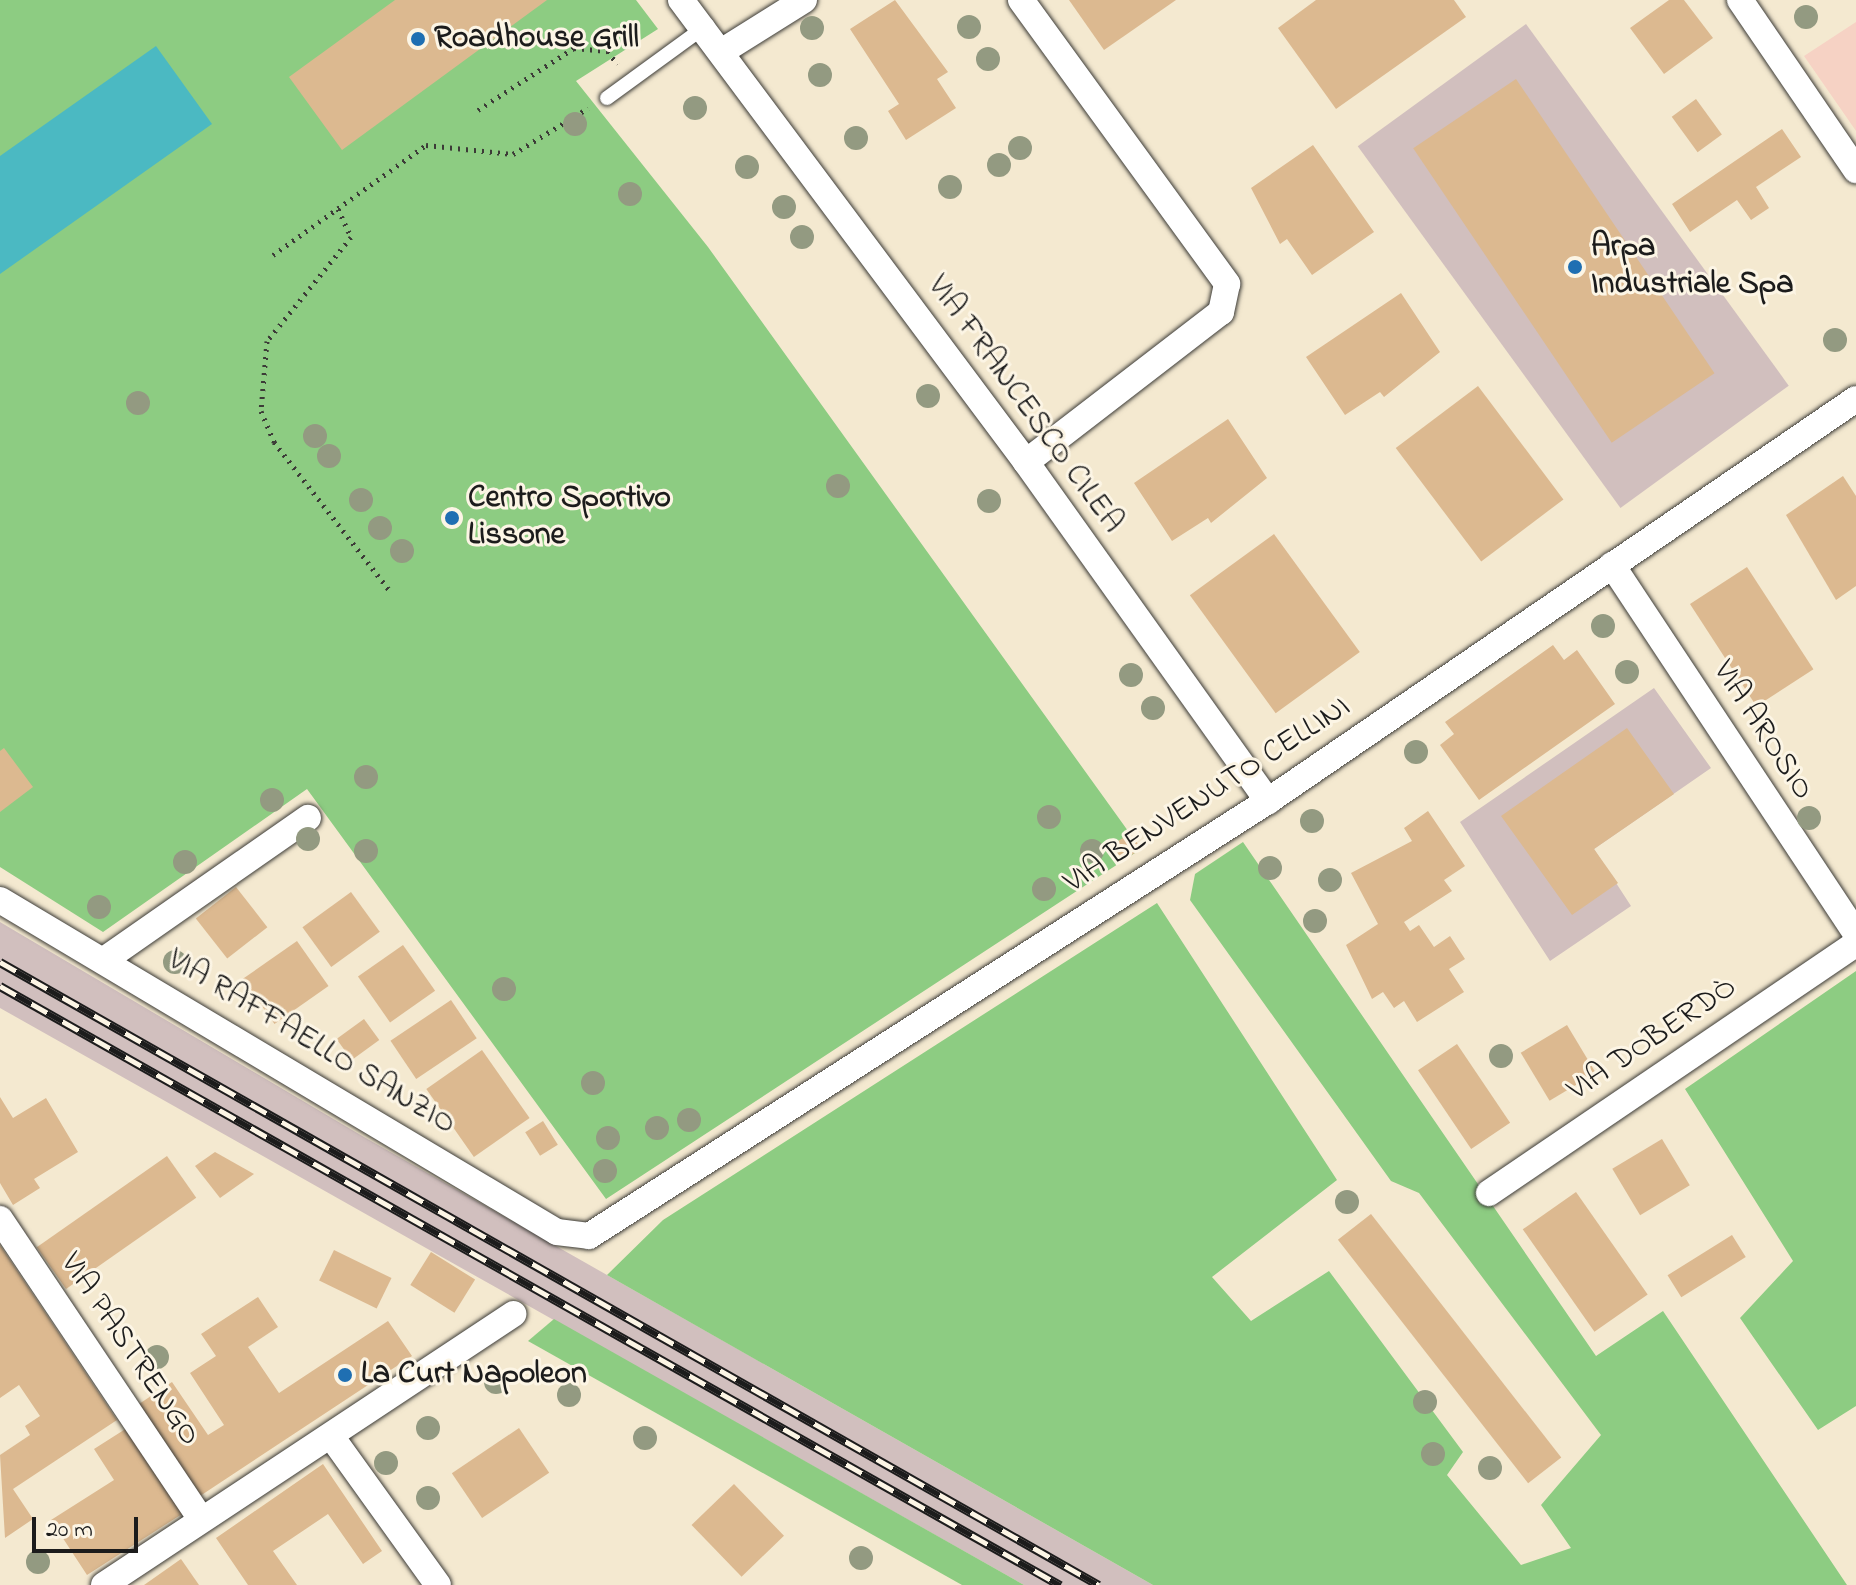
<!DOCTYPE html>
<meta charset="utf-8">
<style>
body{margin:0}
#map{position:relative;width:1856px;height:1585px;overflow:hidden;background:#f4e9d0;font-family:"Indie Flower",sans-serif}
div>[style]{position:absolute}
.built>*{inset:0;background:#f6d2c4}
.industrial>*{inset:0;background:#d1bfbe;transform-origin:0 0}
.green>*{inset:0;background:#8dcc82}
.water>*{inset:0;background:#4bb9c2}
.building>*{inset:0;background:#dcb990;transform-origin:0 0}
.path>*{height:5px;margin-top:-2.5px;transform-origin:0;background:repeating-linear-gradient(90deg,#3c3b37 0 2px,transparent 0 8px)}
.roads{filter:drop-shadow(0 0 2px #3c3b37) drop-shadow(0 0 2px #3c3b37)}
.service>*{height:14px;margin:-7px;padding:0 7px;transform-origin:7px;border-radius:7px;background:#fff}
.minor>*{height:26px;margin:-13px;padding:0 13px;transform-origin:13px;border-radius:13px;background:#fff}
.rail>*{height:9px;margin-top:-4.5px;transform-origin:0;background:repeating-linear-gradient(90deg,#fcf5e5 0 18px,#1c1c1c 0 36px);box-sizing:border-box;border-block:2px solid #1c1c1c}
.trees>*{width:24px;height:24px;margin:-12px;border-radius:50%;background:#939a81}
.dots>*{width:22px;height:22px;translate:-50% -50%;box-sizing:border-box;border:4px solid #fcf5e5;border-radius:50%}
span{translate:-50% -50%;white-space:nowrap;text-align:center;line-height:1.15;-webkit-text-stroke:6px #fcf5e5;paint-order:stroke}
.poi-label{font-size:32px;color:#1c1c1c;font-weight:700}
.left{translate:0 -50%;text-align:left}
.street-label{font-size:32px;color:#1c1c1c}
.scale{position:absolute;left:32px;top:1517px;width:106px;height:36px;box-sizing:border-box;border:4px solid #1c1c1c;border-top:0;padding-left:10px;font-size:24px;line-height:28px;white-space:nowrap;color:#1c1c1c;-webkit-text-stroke:6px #fcf5e5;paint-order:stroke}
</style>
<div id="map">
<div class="built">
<i style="clip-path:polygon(1856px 22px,1856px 131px,1804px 56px)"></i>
</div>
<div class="industrial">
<i style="left:1526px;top:24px;width:447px;height:208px;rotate:54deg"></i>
<i style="clip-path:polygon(1654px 688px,1711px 768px,1594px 849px,1631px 906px,1550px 961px,1460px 822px)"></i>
<i style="clip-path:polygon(0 922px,364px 1137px,1153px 1585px,1024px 1585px,0 1008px)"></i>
</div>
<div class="green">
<i style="clip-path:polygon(0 0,636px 0,658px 29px,576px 81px,708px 247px,1141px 849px,606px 1199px,307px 789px,103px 932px,0 867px)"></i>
<i style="clip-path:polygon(1243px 842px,1596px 1356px,1663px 1311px,1847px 1585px,1153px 1585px,607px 1275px,663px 1220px,1157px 903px,1337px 1180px,1212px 1277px,1251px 1321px,1329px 1271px,1463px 1452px,1447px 1475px,1521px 1565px,1571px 1548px,1541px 1505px,1601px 1435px,1419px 1193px,1391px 1181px,1190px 900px,1195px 874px)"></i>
<i style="clip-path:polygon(1856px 971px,1856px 1406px,1818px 1430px,1740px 1318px,1793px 1261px,1685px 1089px)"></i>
<i style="clip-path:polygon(554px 1319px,1024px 1585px,962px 1585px,528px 1341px)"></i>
</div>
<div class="water">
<i style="clip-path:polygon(156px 46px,212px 124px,0 274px,0 156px)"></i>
</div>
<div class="building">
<i style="clip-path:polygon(395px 0,547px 0,342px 150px,289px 77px)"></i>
<i style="clip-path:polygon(895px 0,948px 72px,937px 79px,956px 108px,906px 140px,888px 111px,899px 104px,850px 29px)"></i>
<i style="clip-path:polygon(1069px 0,1176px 0,1104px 50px)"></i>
<i style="clip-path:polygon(1316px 0,1454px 0,1466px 17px,1336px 109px,1278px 28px)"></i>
<i style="clip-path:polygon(1669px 0,1684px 0,1713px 38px,1664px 74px,1630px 28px)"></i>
<i style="left:1516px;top:79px;width:355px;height:124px;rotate:56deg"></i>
<i style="left:1696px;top:99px;width:44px;height:30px;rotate:54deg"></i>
<i style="clip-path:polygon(1782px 129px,1801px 157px,1756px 187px,1769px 208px,1751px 220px,1737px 200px,1690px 232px,1672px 204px)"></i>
<i style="clip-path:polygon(1313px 145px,1374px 232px,1312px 275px,1287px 239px,1280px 244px,1251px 188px)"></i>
<i style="clip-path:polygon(1401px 293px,1440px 352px,1384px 397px,1380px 392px,1345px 415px,1306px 357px)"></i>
<i style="left:1478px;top:386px;width:142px;height:103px;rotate:53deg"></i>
<i style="clip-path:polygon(1228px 419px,1267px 478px,1211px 523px,1208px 518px,1172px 541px,1134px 483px)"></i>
<i style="clip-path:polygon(1843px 476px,1856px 496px,1856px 586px,1836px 600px,1786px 515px)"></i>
<i style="left:1274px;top:534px;width:146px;height:104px;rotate:54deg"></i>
<i style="left:1747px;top:567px;width:122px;height:68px;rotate:57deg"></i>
<i style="clip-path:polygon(1553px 645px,1564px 660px,1577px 650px,1615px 704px,1479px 800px,1440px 745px,1454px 734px,1445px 722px)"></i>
<i style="clip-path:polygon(1627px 728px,1674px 794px,1594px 849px,1618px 883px,1572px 915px,1501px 816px)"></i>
<i style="clip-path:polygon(4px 748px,33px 787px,0 812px,0 751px)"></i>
<i style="clip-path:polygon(1428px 811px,1465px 866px,1444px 880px,1452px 891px,1404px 922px,1410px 931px,1419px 925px,1434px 947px,1450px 936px,1465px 959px,1449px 969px,1464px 992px,1417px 1022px,1404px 1001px,1394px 1008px,1383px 992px,1372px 999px,1346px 945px,1378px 924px,1351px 873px,1412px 841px,1404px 828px)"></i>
<i style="left:1131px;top:833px;width:19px;height:25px;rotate:58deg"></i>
<i style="left:236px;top:887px;width:51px;height:51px;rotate:52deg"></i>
<i style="left:351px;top:892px;width:49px;height:60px;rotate:54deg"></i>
<i style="left:297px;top:941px;width:55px;height:66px;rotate:55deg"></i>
<i style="left:403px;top:945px;width:56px;height:55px;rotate:55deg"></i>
<i style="left:451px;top:1000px;width:46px;height:73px;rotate:56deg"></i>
<i style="left:364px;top:1019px;width:26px;height:34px;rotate:54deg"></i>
<i style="left:1567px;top:1025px;width:56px;height:54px;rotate:59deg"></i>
<i style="left:1457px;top:1044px;width:95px;height:47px;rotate:56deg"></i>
<i style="left:482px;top:1050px;width:83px;height:68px;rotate:55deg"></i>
<i style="clip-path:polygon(0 1097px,13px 1118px,46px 1098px,78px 1152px,34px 1179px,40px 1188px,13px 1205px,0 1183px)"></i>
<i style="left:543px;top:1121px;width:28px;height:21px;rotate:58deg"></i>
<i style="left:1662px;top:1139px;width:54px;height:58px;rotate:59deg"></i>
<i style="clip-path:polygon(215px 1152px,254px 1174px,220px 1198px,195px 1166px)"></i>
<i style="left:167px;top:1156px;width:51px;height:159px;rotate:55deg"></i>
<i style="left:1576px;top:1192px;width:125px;height:65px;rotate:55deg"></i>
<i style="left:1371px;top:1214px;width:309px;height:42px;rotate:52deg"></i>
<i style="left:1732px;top:1235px;width:26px;height:76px;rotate:58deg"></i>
<i style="clip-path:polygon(0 1245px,117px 1420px,13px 1489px,33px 1519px,5px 1538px,0 1455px,30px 1435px,25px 1426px,40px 1416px,19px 1385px,0 1398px)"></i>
<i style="left:334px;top:1250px;width:64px;height:34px;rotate:26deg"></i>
<i style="left:431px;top:1252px;width:52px;height:39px;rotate:32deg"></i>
<i style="clip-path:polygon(258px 1297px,278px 1327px,248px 1347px,279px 1393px,388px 1321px,412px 1356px,197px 1498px,136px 1406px,172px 1382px,208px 1435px,224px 1425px,190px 1373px,216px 1356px,201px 1334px)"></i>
<i style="clip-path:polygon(127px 1428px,182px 1514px,87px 1575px,51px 1520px,114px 1480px,94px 1449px)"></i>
<i style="left:519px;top:1428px;width:54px;height:81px;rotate:56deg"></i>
<i style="clip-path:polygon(323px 1464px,382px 1551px,363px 1564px,328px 1514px,273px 1551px,297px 1585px,248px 1585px,216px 1538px)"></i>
<i style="left:734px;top:1484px;width:72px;height:59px;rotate:46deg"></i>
<i style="clip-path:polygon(181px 1559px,199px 1585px,144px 1585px)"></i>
</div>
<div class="path">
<i style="left:478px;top:110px;width:114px;rotate:-32.9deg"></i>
<i style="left:574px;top:48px;width:34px;rotate:5deg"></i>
<i style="left:608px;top:51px;width:16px;rotate:55deg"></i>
<i style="left:338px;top:209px;width:31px;rotate:65deg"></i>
<i style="left:351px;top:237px;width:134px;rotate:128.9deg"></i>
<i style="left:267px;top:341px;width:70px;rotate:94.9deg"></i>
<i style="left:261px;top:411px;width:34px;rotate:67deg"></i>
<i style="left:274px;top:442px;width:189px;rotate:52.1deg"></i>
<i style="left:273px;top:255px;width:188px;rotate:-35.7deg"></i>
<i style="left:426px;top:145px;width:87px;rotate:5.9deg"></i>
<i style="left:513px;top:154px;width:88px;rotate:-31.5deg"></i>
</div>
<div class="roads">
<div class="service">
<i style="left:607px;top:98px;width:124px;rotate:-36.1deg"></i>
</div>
<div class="minor">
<i style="left:681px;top:0;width:577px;rotate:53.25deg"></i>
<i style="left:1026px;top:462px;width:417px;rotate:54.5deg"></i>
<i style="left:1021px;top:0;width:351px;rotate:54deg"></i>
<i style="left:1227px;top:284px;width:29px;rotate:102deg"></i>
<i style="left:1221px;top:312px;width:246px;rotate:142.4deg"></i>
<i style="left:1740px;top:0;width:206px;rotate:55.7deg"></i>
<i style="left:721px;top:52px;width:98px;rotate:-32.1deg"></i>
<i style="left:1612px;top:565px;width:442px;rotate:56.5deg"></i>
<i style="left:0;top:900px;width:648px;rotate:30.8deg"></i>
<i style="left:557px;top:1232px;width:32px;rotate:7deg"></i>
<i style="left:589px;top:1236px;width:806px;rotate:-32.65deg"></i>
<i style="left:1268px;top:801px;width:712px;rotate:-34.36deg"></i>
<i style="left:107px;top:958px;width:245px;rotate:-34.9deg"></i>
<i style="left:1489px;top:1193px;width:443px;rotate:-34.2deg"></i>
<i style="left:0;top:1219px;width:361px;rotate:56.2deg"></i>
<i style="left:331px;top:1436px;width:183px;rotate:54.3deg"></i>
<i style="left:104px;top:1585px;width:491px;rotate:-33.5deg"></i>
</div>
</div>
<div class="rail">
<i style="left:0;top:962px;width:1263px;rotate:29.55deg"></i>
<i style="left:0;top:986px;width:1218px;rotate:29.47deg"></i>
</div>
<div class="trees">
<i style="left:1806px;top:17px"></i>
<i style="left:969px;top:27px"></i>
<i style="left:812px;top:28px"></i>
<i style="left:988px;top:59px"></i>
<i style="left:820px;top:75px"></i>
<i style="left:695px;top:108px"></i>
<i style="left:575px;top:124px"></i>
<i style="left:856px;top:138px"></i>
<i style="left:1020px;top:148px"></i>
<i style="left:999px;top:165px"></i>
<i style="left:747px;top:167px"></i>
<i style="left:950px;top:187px"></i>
<i style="left:630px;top:194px"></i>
<i style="left:784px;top:207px"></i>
<i style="left:802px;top:237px"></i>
<i style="left:1835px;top:340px"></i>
<i style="left:928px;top:396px"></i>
<i style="left:138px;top:403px"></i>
<i style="left:315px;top:436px"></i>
<i style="left:329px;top:456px"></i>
<i style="left:838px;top:486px"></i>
<i style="left:361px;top:500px"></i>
<i style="left:989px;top:501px"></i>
<i style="left:380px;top:528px"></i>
<i style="left:402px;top:551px"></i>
<i style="left:1603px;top:626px"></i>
<i style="left:1627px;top:672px"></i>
<i style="left:1131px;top:675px"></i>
<i style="left:1153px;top:708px"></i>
<i style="left:1416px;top:752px"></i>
<i style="left:366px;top:777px"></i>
<i style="left:272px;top:800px"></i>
<i style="left:1049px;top:817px"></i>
<i style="left:1809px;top:818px"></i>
<i style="left:1312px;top:821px"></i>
<i style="left:308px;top:839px"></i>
<i style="left:366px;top:851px"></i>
<i style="left:1092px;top:851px"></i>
<i style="left:185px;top:862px"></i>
<i style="left:1270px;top:868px"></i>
<i style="left:1330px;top:880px"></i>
<i style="left:1044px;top:889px"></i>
<i style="left:99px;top:907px"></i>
<i style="left:1315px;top:921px"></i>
<i style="left:175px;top:962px"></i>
<i style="left:504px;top:989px"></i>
<i style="left:1501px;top:1056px"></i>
<i style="left:593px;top:1083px"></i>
<i style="left:689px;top:1120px"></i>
<i style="left:657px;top:1128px"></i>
<i style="left:608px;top:1138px"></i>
<i style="left:605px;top:1171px"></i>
<i style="left:1347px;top:1202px"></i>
<i style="left:157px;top:1357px"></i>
<i style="left:496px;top:1382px"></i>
<i style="left:569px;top:1395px"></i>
<i style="left:1425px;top:1402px"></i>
<i style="left:428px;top:1428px"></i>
<i style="left:645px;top:1438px"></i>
<i style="left:1433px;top:1454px"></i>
<i style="left:386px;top:1463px"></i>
<i style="left:1490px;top:1468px"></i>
<i style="left:428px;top:1498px"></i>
<i style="left:861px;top:1558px"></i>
<i style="left:38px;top:1562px"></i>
</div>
<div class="dots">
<i style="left:418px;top:39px;background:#1f6fb2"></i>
<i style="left:1575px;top:267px;background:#1f6fb2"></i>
<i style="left:452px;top:518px;background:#1f6fb2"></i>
<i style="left:345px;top:1375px;background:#1f6fb2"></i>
</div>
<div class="poi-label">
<span class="left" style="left:434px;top:39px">Roadhouse Grill</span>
<span class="left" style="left:1591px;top:267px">Arpa<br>Industriale Spa</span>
<span class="left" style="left:468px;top:518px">Centro Sportivo<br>Lissone</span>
<span class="left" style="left:361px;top:1375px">La Curt Napoleon</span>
</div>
<div class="street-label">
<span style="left:1024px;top:405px;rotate:54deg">VIA FRANCESCO CILEA</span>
<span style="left:1762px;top:731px;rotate:57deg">VIA AROSIO</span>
<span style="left:1208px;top:796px;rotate:-33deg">VIA BENVENUTO CELLINI</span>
<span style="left:1653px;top:1040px;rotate:-34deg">VIA DOBERDÒ</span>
<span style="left:311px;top:1043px;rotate:31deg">VIA RAFFAELLO SANZIO</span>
<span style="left:129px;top:1350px;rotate:56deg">VIA PASTRENGO</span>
</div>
<div class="scale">20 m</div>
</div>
